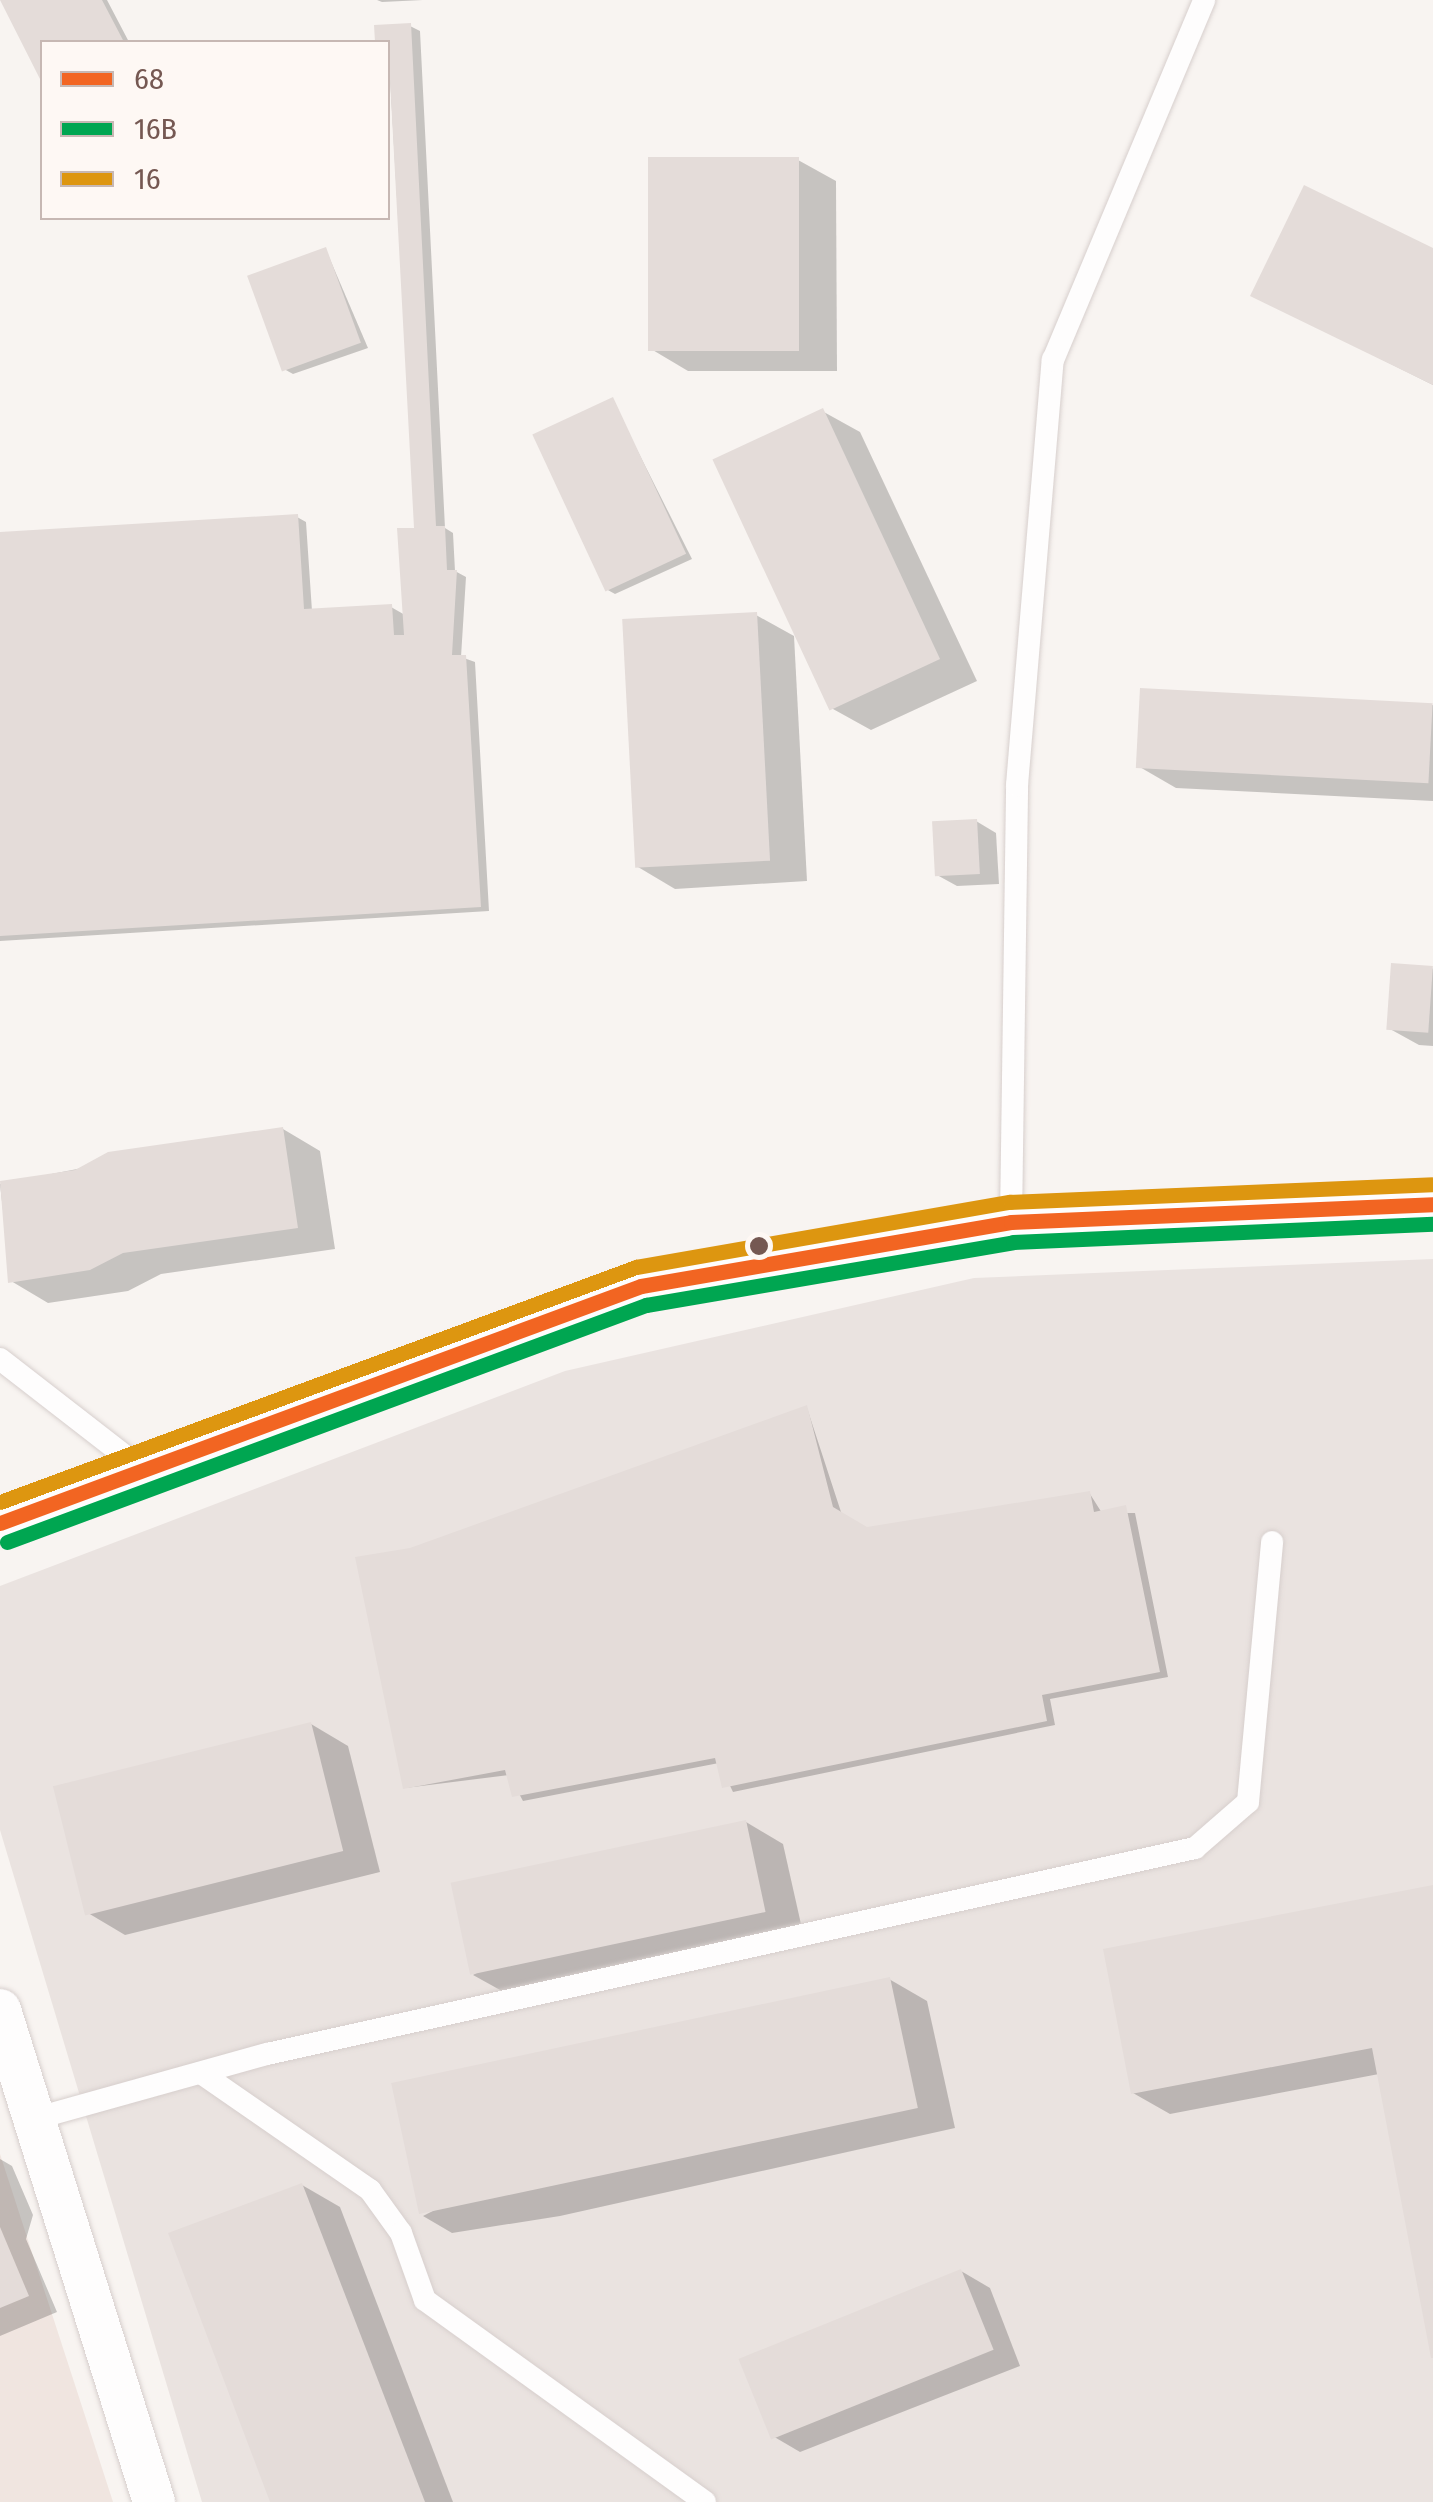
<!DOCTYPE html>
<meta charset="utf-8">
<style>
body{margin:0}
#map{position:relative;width:1433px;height:2502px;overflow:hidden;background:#f8f4f1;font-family:"Fira Sans Condensed",sans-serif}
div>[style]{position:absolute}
.residential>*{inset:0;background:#f0e5e0}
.industrial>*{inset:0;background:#eae3e0}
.shadow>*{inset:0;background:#0003}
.building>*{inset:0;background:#e4dcd9;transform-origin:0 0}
.roads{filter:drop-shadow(0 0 2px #d7cfcd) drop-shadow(0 0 2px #d7cfcd)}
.service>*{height:22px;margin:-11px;padding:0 11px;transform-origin:11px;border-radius:11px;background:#fefdfd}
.minor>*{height:42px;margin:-21px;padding:0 21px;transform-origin:21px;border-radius:21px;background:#fefdfd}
.bus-1>*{height:15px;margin:-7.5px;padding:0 7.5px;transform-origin:7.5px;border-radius:7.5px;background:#f26522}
.bus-2>*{height:15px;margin:-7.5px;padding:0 7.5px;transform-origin:7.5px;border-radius:7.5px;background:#00a651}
.bus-3>*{height:15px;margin:-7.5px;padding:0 7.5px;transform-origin:7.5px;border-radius:7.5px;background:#dd9610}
.dots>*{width:28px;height:28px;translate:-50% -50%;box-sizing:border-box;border:5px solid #fef8f4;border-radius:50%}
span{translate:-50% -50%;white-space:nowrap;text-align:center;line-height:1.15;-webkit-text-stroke:8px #fef8f4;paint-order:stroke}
.legend{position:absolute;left:40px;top:40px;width:350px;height:180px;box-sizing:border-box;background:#fef8f4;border:2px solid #c7b8b3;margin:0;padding:12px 18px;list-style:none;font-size:30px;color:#755852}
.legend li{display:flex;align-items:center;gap:20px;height:50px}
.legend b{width:50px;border:2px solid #c7b8b3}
</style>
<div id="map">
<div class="residential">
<i style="clip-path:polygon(0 2154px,113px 2502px,0 2502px)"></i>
</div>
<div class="industrial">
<i style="clip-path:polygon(1433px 1259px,1433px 2502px,202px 2502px,0 1830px,0 1586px,565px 1371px,974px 1278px)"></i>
</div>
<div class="shadow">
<i style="clip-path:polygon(3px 0,107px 0,129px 42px,42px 42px,42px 78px)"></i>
<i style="clip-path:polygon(377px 0,423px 0,382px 2px)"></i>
<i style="clip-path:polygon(410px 26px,420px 31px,445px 528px,453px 533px,455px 571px,466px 577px,461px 657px,475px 662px,489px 911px,0 941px,0 535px,297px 517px,306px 522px,312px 611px,391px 607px,405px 615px,416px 530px,388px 42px,377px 42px,376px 28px)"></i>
<i style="clip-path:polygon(798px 160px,836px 181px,837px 371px,688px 371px,651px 349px)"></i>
<i style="clip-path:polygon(326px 250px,368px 348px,293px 374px,284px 369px)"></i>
<i style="clip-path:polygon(1433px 251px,1433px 385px,1253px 295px)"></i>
<i style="clip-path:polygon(612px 400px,692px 559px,615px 594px,606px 589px)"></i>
<i style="clip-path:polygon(822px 411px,860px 432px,977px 681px,871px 730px,833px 709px)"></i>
<i style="clip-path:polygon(756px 615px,794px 636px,807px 881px,675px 889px,638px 867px)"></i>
<i style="clip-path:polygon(1433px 705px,1433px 801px,1176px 788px,1138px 766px)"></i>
<i style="clip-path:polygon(976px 821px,996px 833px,999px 884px,957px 886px,937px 875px)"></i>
<i style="clip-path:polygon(1433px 968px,1433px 1046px,1419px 1045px,1390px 1029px)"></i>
<i style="clip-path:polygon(283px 1129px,320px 1151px,335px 1249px,161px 1274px,128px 1291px,48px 1303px,11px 1281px,0 1184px)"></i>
<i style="clip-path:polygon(807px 1408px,842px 1515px,867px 1530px,1090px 1494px,1102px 1513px,1135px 1513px,1168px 1677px,1050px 1699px,1055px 1725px,733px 1792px,719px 1763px,523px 1801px,509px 1775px,405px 1788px,410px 1550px)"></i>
<i style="clip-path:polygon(311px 1724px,348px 1746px,380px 1872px,125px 1935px,88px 1913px)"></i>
<i style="clip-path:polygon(746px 1822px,783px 1844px,803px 1933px,511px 1996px,473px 1975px)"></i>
<i style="clip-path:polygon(1433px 1888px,1433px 2354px,1379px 2074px,1170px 2114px,1133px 2093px)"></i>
<i style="clip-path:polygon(889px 1979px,927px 2001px,955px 2128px,560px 2216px,452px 2233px,423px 2216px)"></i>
<i style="clip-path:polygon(0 2159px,12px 2166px,33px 2215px,26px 2239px,57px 2312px,0 2336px)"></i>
<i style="clip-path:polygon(302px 2185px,340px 2207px,453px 2502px,273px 2502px)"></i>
<i style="clip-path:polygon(961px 2271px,990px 2288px,1020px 2366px,800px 2452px,771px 2435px)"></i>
</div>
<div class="building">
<i style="clip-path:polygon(0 0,102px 0,124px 42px,42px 42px,42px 83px)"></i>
<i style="clip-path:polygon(411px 23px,436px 526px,445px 526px,447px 570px,457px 570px,452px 655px,466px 655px,481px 907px,0 936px,0 532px,298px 514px,304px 609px,392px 604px,394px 635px,404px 635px,397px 528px,414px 528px,388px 42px,375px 42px,374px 25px)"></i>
<i style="left:799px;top:157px;width:194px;height:151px;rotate:90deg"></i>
<i style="clip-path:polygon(1304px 185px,1433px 248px,1433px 385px,1250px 296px)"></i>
<i style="left:326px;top:247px;width:102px;height:84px;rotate:70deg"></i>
<i style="left:613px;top:397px;width:173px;height:89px;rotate:65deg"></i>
<i style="left:823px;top:408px;width:277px;height:122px;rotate:65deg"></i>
<i style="left:757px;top:612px;width:249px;height:135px;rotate:87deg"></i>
<i style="left:1140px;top:688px;width:293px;height:80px;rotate:3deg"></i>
<i style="left:977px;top:819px;width:55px;height:45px;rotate:87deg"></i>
<i style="left:1391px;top:963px;width:42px;height:67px;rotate:4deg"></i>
<i style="clip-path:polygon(283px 1127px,298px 1228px,123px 1253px,90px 1270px,8px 1283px,0 1181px,75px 1170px,108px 1152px)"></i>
<i style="clip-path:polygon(807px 1405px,833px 1507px,867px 1527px,1090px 1491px,1094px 1512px,1126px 1505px,1160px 1672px,1042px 1695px,1047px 1721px,722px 1788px,715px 1758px,512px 1797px,505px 1770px,403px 1789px,355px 1557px,410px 1548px)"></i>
<i style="left:311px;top:1722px;width:133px;height:266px;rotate:76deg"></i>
<i style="left:746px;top:1820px;width:94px;height:302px;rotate:78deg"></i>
<i style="clip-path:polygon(1433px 1885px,1433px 2358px,1431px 2358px,1372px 2048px,1131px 2094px,1103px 1949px)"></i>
<i style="left:890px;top:1977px;width:134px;height:510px;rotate:78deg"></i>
<i style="clip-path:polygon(302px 2183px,425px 2502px,270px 2502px,168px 2233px)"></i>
<i style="clip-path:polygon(0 2227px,29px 2296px,0 2308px)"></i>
<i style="left:961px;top:2269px;width:87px;height:240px;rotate:68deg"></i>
</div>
<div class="roads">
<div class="service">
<i style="left:1011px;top:1222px;width:437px;rotate:-89.2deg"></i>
<i style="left:1017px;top:785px;width:427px;rotate:-85.2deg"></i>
<i style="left:1053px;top:360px;width:390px;rotate:-67.2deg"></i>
<i style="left:0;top:1359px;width:181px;rotate:37.8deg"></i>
<i style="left:201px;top:2073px;width:206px;rotate:34.7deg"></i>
<i style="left:370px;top:2190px;width:53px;rotate:54.2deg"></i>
<i style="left:401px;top:2233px;width:71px;rotate:70.3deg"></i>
<i style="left:425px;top:2300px;width:345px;rotate:35.8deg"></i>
<i style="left:34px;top:2119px;width:242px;rotate:-15.6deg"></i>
<i style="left:267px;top:2054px;width:951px;rotate:-12.52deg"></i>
<i style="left:1195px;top:1848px;width:70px;rotate:-41deg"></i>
<i style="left:1248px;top:1802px;width:261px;rotate:-84.7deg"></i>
</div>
<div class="minor">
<i style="left:0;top:1523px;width:683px;rotate:-20.29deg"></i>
<i style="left:641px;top:1286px;width:375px;rotate:-9.8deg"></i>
<i style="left:1011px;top:1222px;width:422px;rotate:-2.4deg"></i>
<i style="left:0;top:2010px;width:516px;rotate:72.62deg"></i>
</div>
</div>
<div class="bus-1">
<i style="left:0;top:1523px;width:683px;rotate:-20.29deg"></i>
<i style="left:641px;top:1286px;width:375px;rotate:-9.8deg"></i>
<i style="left:1011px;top:1222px;width:422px;rotate:-2.4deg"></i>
</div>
<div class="bus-2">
<i style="left:7px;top:1542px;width:682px;rotate:-20.35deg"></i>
<i style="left:646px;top:1305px;width:372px;rotate:-9.7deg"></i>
<i style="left:1013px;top:1242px;width:420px;rotate:-2.5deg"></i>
</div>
<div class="bus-3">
<i style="left:0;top:1502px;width:678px;rotate:-20.28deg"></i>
<i style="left:636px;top:1267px;width:380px;rotate:-9.9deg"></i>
<i style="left:1010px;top:1202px;width:422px;rotate:-2.4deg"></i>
</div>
<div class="dots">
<i style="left:759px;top:1246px;background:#755852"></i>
</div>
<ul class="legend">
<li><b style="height:12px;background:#f26522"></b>68</li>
<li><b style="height:12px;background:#00a651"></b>16В</li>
<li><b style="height:12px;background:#dd9610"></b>16</li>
</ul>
</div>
